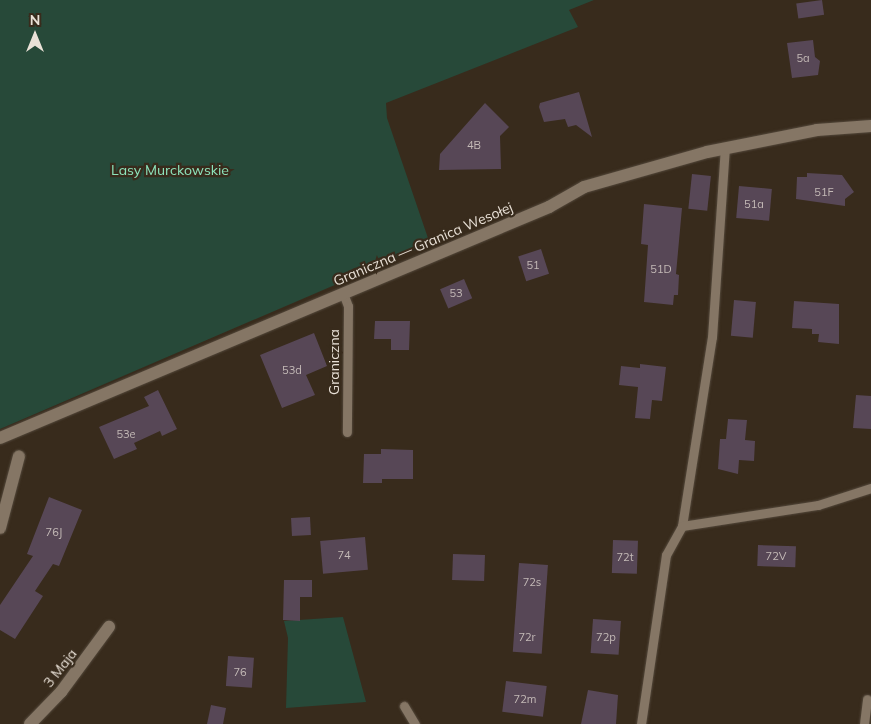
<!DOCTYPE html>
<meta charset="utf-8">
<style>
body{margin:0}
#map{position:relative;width:871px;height:724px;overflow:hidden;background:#382b1c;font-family:Mulish,sans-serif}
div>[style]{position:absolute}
.green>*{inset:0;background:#274939}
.building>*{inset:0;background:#574756;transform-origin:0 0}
.roads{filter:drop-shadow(0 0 1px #54493c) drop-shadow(0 0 1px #54493c)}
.lane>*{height:9px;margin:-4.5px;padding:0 4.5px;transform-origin:4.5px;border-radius:4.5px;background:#857665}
.street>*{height:12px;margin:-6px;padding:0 6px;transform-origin:6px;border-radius:6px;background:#857665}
span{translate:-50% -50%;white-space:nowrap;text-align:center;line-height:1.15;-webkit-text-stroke:4.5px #382b1c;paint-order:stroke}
.number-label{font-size:11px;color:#c4bab7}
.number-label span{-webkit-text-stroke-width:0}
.park-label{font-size:14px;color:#8de4bc}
.street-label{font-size:14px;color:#e9e1d7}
.north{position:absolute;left:10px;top:10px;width:50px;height:50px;-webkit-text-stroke:4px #382b1c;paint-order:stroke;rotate:0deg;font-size:14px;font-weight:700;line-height:20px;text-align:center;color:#e9e1d7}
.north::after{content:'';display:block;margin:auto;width:18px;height:22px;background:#e9e1d7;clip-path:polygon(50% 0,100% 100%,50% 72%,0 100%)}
</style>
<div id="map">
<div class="green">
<i style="clip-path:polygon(0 0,594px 0,569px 10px,578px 27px,386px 103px,387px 118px,430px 244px,0 429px)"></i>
<i style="clip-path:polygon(343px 617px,366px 702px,286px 708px,288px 638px,284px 621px)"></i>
</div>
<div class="building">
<i style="left:822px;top:0;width:15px;height:26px;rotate:82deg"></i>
<i style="clip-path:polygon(813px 40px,815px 57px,820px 61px,818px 75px,792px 78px,787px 43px)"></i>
<i style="clip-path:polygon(579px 92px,592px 137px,576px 125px,568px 127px,565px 119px,544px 122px,539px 107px,540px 103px)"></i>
<i style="clip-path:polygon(485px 103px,509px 127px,500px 136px,501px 169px,439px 170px,440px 154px)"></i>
<i style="clip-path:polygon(807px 173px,842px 175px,854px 192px,845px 199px,845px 206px,796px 199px,797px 177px,807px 177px)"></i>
<i style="left:692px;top:174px;width:19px;height:35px;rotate:6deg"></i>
<i style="left:739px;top:186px;width:33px;height:32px;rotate:5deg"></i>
<i style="clip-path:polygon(644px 204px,682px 208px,676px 274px,679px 275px,678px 295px,674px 295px,673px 305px,644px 302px,648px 245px,641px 244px)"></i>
<i style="left:541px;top:249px;width:26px;height:24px;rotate:72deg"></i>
<i style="left:464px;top:279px;width:21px;height:26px;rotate:67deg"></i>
<i style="left:734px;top:300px;width:22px;height:36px;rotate:5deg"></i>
<i style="clip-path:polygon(794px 301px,839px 304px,839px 344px,818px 342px,819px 334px,812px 334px,812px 329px,792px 328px)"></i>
<i style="clip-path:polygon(375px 321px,410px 321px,409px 350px,391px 350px,391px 339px,374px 339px)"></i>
<i style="clip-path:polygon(314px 333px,327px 366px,306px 375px,315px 395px,282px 408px,260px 355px)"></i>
<i style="clip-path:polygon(640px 364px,666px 367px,662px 401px,652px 400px,650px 419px,635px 418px,638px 387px,619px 385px,621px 366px,640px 368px)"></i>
<i style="clip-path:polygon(158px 390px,177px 429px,162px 436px,160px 431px,134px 443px,137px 449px,114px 459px,99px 427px,149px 406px,144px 397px)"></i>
<i style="clip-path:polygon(856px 395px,871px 396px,871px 429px,853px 428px)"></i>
<i style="clip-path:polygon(728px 419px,747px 420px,745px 440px,755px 441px,754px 461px,739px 460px,738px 474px,718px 469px,720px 439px,726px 439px)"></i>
<i style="clip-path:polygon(381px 449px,413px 450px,413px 479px,382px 479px,382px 483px,363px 483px,364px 454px,381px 454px)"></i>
<i style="clip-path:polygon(49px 497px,82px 510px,59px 566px,53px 564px,35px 591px,43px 596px,15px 639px,0 630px,0 605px,33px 556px,27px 554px)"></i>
<i style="left:310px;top:517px;width:18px;height:19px;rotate:87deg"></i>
<i style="left:365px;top:537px;width:33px;height:45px;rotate:85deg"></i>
<i style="left:613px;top:540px;width:25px;height:33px;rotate:2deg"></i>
<i style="left:758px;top:545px;width:38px;height:21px;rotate:2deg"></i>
<i style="left:453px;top:554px;width:32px;height:26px;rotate:2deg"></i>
<i style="left:519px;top:563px;width:29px;height:89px;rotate:4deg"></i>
<i style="clip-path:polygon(284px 580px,312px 580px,312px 597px,300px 597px,300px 621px,283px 620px)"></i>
<i style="left:593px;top:619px;width:28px;height:34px;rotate:4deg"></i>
<i style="left:228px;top:656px;width:26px;height:30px;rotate:4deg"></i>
<i style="left:506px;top:681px;width:41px;height:31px;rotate:7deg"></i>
<i style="clip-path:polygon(588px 690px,618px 695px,616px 724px,581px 724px)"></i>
<i style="clip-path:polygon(211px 705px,226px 708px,223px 724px,207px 724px)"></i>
</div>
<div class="roads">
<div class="lane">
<i style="left:343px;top:293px;width:14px;rotate:69deg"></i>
<i style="left:348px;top:306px;width:126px;rotate:90.5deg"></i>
<i style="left:682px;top:526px;width:191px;rotate:-81deg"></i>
<i style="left:712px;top:337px;width:189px;rotate:-86.1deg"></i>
<i style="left:404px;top:706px;width:21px;rotate:59deg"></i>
<i style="left:641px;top:724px;width:171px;rotate:-81.6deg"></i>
<i style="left:666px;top:555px;width:33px;rotate:-61deg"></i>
<i style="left:682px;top:526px;width:138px;rotate:-8.8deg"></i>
<i style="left:818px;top:505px;width:56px;rotate:-17.8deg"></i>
<i style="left:864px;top:724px;width:25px;rotate:-83deg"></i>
</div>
<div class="street">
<i style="left:0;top:438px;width:596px;rotate:-22.82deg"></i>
<i style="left:549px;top:207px;width:40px;rotate:-29.7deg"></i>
<i style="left:584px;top:187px;width:128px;rotate:-15.9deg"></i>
<i style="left:707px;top:152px;width:112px;rotate:-11.3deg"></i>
<i style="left:817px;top:130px;width:54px;rotate:-4.2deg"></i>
<i style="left:0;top:528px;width:74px;rotate:-75.2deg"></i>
<i style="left:30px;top:724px;width:45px;rotate:-45.9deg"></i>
<i style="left:61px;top:692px;width:81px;rotate:-53.6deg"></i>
</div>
</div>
<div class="number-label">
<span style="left:803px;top:58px">5a</span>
<span style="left:474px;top:145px">4B</span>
<span style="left:824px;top:192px">51F</span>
<span style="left:754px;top:204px">51a</span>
<span style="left:533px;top:265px">51</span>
<span style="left:661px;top:269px">51D</span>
<span style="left:456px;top:293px">53</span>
<span style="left:292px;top:370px">53d</span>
<span style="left:126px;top:434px">53e</span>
<span style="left:54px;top:532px">76J</span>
<span style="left:344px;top:555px">74</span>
<span style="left:776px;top:556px">72V</span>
<span style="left:625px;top:557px">72t</span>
<span style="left:532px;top:582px">72s</span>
<span style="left:527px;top:637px">72r</span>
<span style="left:606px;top:637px">72p</span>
<span style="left:240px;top:672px">76</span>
<span style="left:525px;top:699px">72m</span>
</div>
<div class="park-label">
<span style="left:170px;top:170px">Lasy Murckowskie</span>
</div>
<div class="street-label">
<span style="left:423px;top:244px;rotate:-23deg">Graniczna — Granica Wesołej</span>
<span style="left:334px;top:362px;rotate:-90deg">Graniczna</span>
<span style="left:60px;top:668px;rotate:-52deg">3 Maja</span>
</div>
<div class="north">N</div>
</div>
